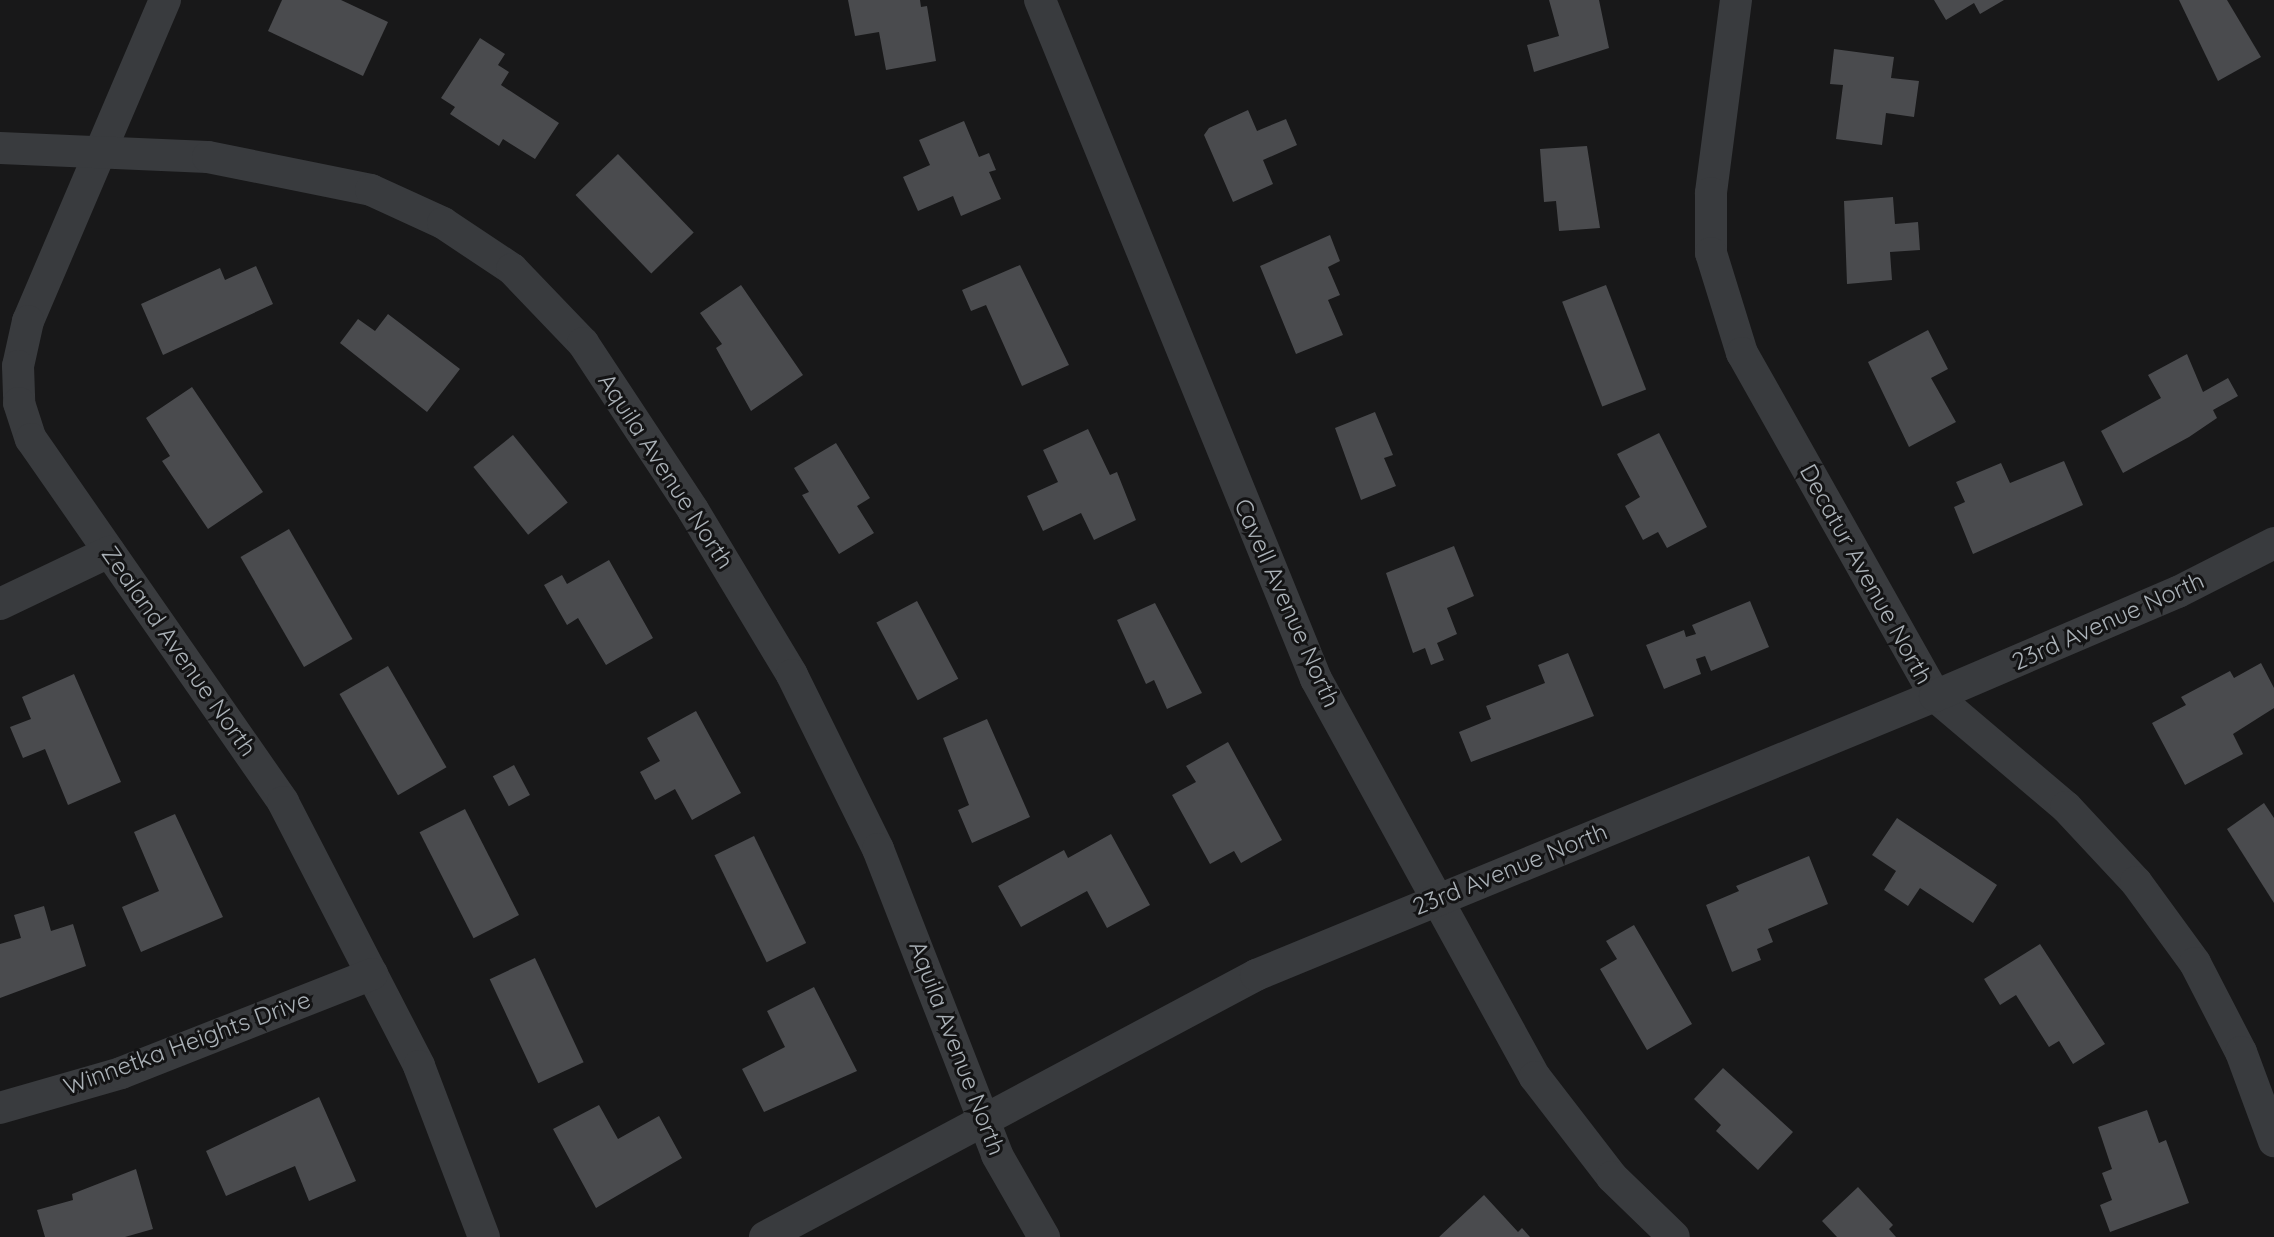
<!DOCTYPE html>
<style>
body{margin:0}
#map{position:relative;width:2274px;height:1237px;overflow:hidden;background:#181819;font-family:Quicksand,sans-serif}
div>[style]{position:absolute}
.building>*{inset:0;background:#4a4b4e;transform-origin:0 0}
.minor>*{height:32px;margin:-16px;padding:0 16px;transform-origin:16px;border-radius:16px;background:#393b3e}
span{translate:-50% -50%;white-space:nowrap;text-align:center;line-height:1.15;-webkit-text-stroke:6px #131314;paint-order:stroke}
.street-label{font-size:24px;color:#abb2b8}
</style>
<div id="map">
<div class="building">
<i style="clip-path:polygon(282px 0,341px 0,388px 22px,363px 76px,268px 31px)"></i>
<i style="clip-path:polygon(848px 0,920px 0,921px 7px,927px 6px,936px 61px,886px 70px,879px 32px,855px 36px)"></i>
<i style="clip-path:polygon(1549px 0,1599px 0,1609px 48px,1534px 72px,1527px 45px,1559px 36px)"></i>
<i style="clip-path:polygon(1934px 0,2004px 0,1980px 14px,1974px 3px,1946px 20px)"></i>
<i style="clip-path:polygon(2179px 0,2227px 0,2261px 57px,2218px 81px)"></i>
<i style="clip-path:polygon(480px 38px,505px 54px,498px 65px,509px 72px,501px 85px,559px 123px,535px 159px,503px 139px,499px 146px,450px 114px,455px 107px,441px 98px)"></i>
<i style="clip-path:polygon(1834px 49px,1894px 57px,1891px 78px,1919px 81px,1914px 117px,1886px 113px,1882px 145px,1836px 139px,1843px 85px,1830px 84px)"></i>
<i style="clip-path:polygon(1248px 110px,1257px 131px,1286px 119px,1297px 145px,1263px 160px,1273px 184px,1233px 202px,1204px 135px,1209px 128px)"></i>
<i style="clip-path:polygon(964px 121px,979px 157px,989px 153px,996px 170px,989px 172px,1001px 199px,961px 216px,953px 196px,918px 211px,903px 177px,930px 165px,919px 140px)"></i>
<i style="clip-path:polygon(1587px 146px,1600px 228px,1559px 231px,1556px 201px,1544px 202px,1540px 149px)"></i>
<i style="left:618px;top:154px;width:109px;height:59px;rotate:46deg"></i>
<i style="clip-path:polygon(1893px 197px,1895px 224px,1918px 222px,1920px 250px,1890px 252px,1892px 280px,1847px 284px,1844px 201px)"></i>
<i style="clip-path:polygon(1330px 235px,1340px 261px,1328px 267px,1340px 295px,1328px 300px,1343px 335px,1296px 354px,1260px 266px)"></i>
<i style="clip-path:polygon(1020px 265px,1069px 365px,1022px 386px,986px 305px,971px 311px,962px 290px)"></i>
<i style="clip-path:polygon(256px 266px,273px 304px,163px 355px,141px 304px,220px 268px,225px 280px)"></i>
<i style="clip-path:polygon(741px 285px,803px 375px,751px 411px,716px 348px,722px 344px,700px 313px)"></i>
<i style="left:1606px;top:285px;width:112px;height:47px;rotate:69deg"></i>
<i style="clip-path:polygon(388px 314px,460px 369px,427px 412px,340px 343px,358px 319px,375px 331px)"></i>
<i style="clip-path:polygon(1928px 330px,1948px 369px,1931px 378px,1956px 422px,1909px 447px,1868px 362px)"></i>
<i style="clip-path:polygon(2187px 354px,2203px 392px,2228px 378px,2238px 396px,2213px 410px,2217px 418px,2189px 437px,2123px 473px,2101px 431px,2161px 398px,2148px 375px)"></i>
<i style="clip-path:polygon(192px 387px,263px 492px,208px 529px,162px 461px,170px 456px,146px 418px)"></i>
<i style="clip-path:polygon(1375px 412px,1393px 455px,1384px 458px,1396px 486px,1361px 500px,1335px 428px)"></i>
<i style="clip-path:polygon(1088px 429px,1110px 475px,1117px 472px,1136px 520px,1094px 540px,1081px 513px,1043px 531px,1027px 496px,1058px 482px,1043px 450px)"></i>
<i style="clip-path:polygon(1659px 433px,1707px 527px,1667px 548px,1658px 532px,1643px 540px,1625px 506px,1640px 497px,1617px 454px)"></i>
<i style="left:513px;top:435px;width:87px;height:51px;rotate:51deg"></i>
<i style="clip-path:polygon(836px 443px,870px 498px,857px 506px,874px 533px,839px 554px,802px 495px,809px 492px,794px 468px)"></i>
<i style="clip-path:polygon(2064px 461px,2083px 505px,1973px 554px,1954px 507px,1965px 502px,1956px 482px,2001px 463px,2010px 483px)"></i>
<i style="left:289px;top:529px;width:127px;height:56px;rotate:60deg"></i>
<i style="clip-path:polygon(1454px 546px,1474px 596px,1447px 608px,1457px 634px,1437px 643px,1444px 660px,1431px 665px,1425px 648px,1413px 653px,1386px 573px)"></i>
<i style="clip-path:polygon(609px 560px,653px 638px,606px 665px,578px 618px,567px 625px,544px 585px,562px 575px,567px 584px)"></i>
<i style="left:917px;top:601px;width:88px;height:46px;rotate:62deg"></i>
<i style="clip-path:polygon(1750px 601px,1769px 647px,1711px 671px,1705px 656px,1696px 659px,1701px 674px,1664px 689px,1646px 645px,1684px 630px,1686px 637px,1696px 634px,1692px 625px)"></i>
<i style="clip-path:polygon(1155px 603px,1202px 693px,1167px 709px,1154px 680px,1146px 684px,1117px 620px)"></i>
<i style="clip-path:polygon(1568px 653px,1594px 716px,1471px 762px,1459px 732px,1491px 719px,1486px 706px,1545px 683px,1538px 665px)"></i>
<i style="clip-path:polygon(2261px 663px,2274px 688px,2274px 708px,2233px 734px,2243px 754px,2185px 785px,2152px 723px,2186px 705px,2181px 697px,2230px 671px,2234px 678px)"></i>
<i style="left:388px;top:666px;width:117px;height:56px;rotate:60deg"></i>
<i style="clip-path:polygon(74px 674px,121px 782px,68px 805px,45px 749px,23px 758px,10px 727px,31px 719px,22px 697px)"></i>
<i style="clip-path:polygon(696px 711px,741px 793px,692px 820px,675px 789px,655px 800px,640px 772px,660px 761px,647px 738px)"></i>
<i style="clip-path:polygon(987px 719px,1030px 817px,972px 843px,958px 810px,969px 805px,943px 738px)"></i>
<i style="clip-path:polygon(1228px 742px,1282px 840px,1241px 863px,1234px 851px,1210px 864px,1172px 795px,1196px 782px,1186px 766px)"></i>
<i style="left:514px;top:765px;width:34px;height:24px;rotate:62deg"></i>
<i style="clip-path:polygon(2264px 803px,2274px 818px,2274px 903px,2227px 829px)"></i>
<i style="left:465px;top:809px;width:119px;height:51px;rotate:63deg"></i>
<i style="clip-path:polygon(175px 814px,223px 917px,141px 952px,122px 907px,159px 891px,134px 832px)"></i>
<i style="clip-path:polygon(1897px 818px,1997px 885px,1973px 923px,1920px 888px,1908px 906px,1884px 890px,1896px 871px,1872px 855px)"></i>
<i style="clip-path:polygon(1111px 834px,1150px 905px,1107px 928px,1087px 891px,1021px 927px,998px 886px,1064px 850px,1068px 858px)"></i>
<i style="left:754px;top:836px;width:119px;height:44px;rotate:64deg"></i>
<i style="clip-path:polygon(1809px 856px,1828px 904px,1768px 929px,1773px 942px,1757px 949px,1761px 960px,1732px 972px,1706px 905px,1739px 891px,1736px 886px)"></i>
<i style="clip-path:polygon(44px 906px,51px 931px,73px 924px,86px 966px,0 998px,0 944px,21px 938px,14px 915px)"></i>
<i style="clip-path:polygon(1634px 925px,1692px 1024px,1647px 1050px,1600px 969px,1617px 959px,1606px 941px)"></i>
<i style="clip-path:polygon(2040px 944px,2105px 1044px,2073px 1064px,2059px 1041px,2049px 1047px,2016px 995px,2000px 1005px,1984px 979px)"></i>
<i style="left:535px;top:958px;width:115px;height:50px;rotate:65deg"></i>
<i style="clip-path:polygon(814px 987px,857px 1071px,764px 1112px,742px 1069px,785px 1047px,767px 1011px)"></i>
<i style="clip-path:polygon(1723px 1068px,1793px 1132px,1758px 1170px,1716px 1131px,1721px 1125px,1694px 1099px)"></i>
<i style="clip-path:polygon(319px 1097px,356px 1181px,309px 1201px,295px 1166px,226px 1196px,206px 1151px)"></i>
<i style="clip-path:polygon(599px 1105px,618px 1139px,659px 1116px,682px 1158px,596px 1208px,553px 1129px)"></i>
<i style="clip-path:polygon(2147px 1110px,2159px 1143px,2166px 1140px,2189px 1203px,2110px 1232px,2100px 1205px,2112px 1200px,2102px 1173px,2112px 1169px,2098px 1127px)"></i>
<i style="clip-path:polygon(136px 1169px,153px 1229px,125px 1237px,45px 1237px,37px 1210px,73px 1200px,72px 1194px)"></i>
<i style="clip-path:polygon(1858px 1187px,1893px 1225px,1889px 1229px,1896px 1237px,1837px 1237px,1822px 1221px)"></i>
<i style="clip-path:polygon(1484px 1195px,1518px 1232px,1522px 1228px,1530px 1237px,1439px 1237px)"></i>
</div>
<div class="minor">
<i style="left:165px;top:0;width:349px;rotate:113.1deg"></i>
<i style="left:28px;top:321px;width:46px;rotate:102.5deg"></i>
<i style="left:18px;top:366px;width:37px;rotate:88deg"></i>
<i style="left:19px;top:403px;width:38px;rotate:72deg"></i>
<i style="left:31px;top:439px;width:442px;rotate:55.2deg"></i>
<i style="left:283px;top:802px;width:297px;rotate:62.7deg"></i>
<i style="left:419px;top:1066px;width:183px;rotate:69.2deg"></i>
<i style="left:1040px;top:0;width:733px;rotate:67.88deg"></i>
<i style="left:1316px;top:679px;width:454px;rotate:61.2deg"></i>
<i style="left:1535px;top:1077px;width:126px;rotate:52.4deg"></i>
<i style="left:1612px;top:1177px;width:86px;rotate:44.1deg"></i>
<i style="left:1736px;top:0;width:195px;rotate:97.4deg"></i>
<i style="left:1711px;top:193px;width:60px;rotate:90deg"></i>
<i style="left:1711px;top:253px;width:105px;rotate:72.8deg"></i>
<i style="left:1742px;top:353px;width:394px;rotate:60.6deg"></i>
<i style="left:1935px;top:696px;width:172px;rotate:40.3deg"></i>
<i style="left:2066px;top:807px;width:103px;rotate:47deg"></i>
<i style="left:2136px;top:882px;width:100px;rotate:53.9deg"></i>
<i style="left:2195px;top:963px;width:100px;rotate:62.7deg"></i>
<i style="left:2241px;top:1052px;width:95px;rotate:69.7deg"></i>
<i style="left:0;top:148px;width:208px;rotate:2.5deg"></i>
<i style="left:208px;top:157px;width:166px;rotate:11.4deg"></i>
<i style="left:371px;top:190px;width:79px;rotate:24.6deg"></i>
<i style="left:443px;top:223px;width:83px;rotate:33.7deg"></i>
<i style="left:512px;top:269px;width:103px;rotate:46.2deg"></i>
<i style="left:583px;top:343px;width:200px;rotate:56.6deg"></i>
<i style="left:693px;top:510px;width:192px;rotate:59deg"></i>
<i style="left:792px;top:675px;width:194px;rotate:63.7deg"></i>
<i style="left:878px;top:849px;width:328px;rotate:68.7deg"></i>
<i style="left:997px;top:1155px;width:95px;rotate:60.2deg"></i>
<i style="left:0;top:604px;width:121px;rotate:-25.5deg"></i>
<i style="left:0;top:1108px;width:126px;rotate:-16.1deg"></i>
<i style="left:121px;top:1073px;width:270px;rotate:-21.5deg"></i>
<i style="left:765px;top:1237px;width:557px;rotate:-28.08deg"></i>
<i style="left:1256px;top:975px;width:734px;rotate:-22.34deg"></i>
<i style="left:1935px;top:696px;width:264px;rotate:-23.2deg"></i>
<i style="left:2178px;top:592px;width:108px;rotate:-27deg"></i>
</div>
<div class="street-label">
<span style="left:666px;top:471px;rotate:57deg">Aquila Avenue North</span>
<span style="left:1866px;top:574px;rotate:61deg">Decatur Avenue North</span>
<span style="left:1287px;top:603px;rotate:66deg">Cavell Avenue North</span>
<span style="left:2108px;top:621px;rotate:-24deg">23rd Avenue North</span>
<span style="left:179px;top:651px;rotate:55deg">Zealand Avenue North</span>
<span style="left:1510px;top:869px;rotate:-22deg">23rd Avenue North</span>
<span style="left:187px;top:1043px;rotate:-20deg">Winnetka Heights Drive</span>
<span style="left:957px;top:1048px;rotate:69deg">Aquila Avenue North</span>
</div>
</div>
